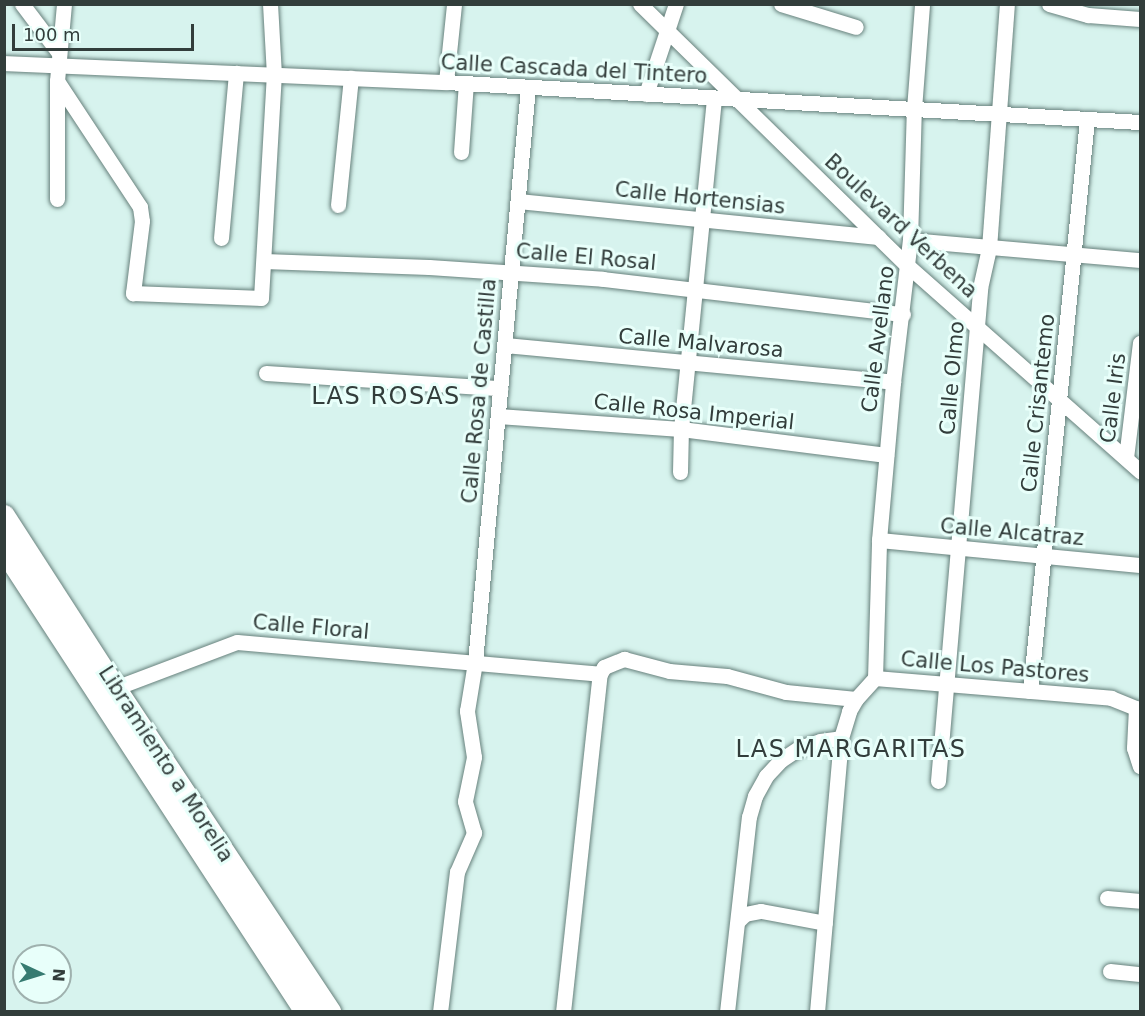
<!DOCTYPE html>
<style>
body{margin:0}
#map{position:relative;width:1145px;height:1016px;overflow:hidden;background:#d7f3ee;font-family:"DejaVu Sans",sans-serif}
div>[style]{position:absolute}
.roads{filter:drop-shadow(0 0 2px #67817c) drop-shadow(0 0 2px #67817c)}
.minor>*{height:15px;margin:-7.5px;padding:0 7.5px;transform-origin:7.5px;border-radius:7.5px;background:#fff}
.highway>*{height:22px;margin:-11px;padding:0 11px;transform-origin:11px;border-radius:11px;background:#fff}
span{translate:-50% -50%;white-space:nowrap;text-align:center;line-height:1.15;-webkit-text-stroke:6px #e8fffa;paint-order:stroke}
.street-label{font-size:21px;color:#323d3b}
.quarter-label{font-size:24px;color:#323d3b;letter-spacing:1.5px}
.frame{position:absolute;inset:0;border:6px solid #323d3b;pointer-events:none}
.north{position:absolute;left:12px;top:944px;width:60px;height:60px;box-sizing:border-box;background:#e8fffa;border:2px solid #9fb1ae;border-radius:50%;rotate:94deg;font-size:16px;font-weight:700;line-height:24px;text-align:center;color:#323d3b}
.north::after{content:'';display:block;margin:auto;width:21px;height:27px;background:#367b71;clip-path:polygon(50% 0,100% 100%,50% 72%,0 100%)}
.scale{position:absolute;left:12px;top:24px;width:182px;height:27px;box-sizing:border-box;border:3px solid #323d3b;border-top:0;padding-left:8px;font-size:18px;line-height:21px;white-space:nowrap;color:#323d3b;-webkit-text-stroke:4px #e8fffa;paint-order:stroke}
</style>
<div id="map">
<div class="roads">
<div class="minor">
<i style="left:22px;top:4px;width:61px;rotate:52.9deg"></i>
<i style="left:640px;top:4px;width:375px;rotate:44.4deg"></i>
<i style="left:908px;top:266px;width:310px;rotate:41.5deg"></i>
<i style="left:781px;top:4px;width:78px;rotate:17deg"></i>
<i style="left:1049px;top:4px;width:41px;rotate:15.8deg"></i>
<i style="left:1088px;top:15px;width:52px;rotate:4.4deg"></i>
<i style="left:4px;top:63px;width:442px;rotate:2.5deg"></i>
<i style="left:446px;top:82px;width:695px;rotate:3.3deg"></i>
<i style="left:57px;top:81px;width:151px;rotate:56.6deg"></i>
<i style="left:140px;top:207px;width:14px;rotate:82deg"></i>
<i style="left:142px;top:221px;width:73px;rotate:97.1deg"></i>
<i style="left:133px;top:293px;width:128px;rotate:2.2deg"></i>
<i style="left:261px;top:298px;width:223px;rotate:-86.7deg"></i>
<i style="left:274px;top:75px;width:71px;rotate:-93.2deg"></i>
<i style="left:446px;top:82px;width:78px;rotate:-84.1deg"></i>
<i style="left:646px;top:94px;width:95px;rotate:-71.6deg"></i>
<i style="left:461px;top:152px;width:69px;rotate:-85.9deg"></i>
<i style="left:57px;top:199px;width:118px;rotate:-90deg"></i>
<i style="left:57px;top:81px;width:77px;rotate:-84.8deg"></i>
<i style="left:518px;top:201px;width:362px;rotate:5.7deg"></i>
<i style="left:338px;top:205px;width:128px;rotate:-84.2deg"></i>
<i style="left:221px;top:238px;width:166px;rotate:-84.8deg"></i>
<i style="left:910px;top:240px;width:231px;rotate:5deg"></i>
<i style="left:264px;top:261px;width:165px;rotate:2.1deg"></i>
<i style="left:429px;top:267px;width:174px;rotate:3.9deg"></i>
<i style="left:603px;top:279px;width:302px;rotate:6.7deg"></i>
<i style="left:505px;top:345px;width:390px;rotate:5.4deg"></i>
<i style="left:266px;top:373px;width:235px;rotate:3.7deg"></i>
<i style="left:498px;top:416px;width:183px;rotate:4.1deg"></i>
<i style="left:681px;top:429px;width:207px;rotate:7.2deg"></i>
<i style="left:1126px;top:458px;width:116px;rotate:-83.1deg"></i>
<i style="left:680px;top:472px;width:43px;rotate:-88.7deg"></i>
<i style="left:681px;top:429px;width:333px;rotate:-84.3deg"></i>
<i style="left:879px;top:540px;width:262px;rotate:5.5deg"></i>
<i style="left:875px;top:678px;width:138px;rotate:-88.3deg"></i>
<i style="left:879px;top:540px;width:159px;rotate:-84.9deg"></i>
<i style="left:893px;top:382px;width:143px;rotate:-83.2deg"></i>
<i style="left:910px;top:240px;width:131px;rotate:-88.3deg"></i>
<i style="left:914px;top:109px;width:105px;rotate:-85.6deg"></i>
<i style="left:875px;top:678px;width:237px;rotate:4.8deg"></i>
<i style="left:1111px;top:698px;width:31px;rotate:22deg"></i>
<i style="left:115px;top:688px;width:130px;rotate:-20.7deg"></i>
<i style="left:237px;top:642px;width:364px;rotate:5deg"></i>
<i style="left:600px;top:674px;width:8px;rotate:-60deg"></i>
<i style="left:604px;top:667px;width:22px;rotate:-22deg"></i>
<i style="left:624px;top:659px;width:47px;rotate:14.9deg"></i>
<i style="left:669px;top:671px;width:58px;rotate:4.9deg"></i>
<i style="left:727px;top:676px;width:61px;rotate:15.2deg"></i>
<i style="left:786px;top:692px;width:70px;rotate:5.7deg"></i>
<i style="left:1030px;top:691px;width:575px;rotate:-84.31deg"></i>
<i style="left:1136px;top:708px;width:40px;rotate:92.9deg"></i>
<i style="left:1134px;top:748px;width:19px;rotate:72deg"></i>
<i style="left:938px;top:781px;width:495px;rotate:-85.1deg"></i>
<i style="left:980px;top:288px;width:41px;rotate:-77.3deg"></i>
<i style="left:989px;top:248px;width:245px;rotate:-85.8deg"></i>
<i style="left:1107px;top:898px;width:33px;rotate:5deg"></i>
<i style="left:738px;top:921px;width:10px;rotate:-45deg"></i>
<i style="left:745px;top:914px;width:16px;rotate:-11deg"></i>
<i style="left:761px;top:911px;width:65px;rotate:10.6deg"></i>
<i style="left:1110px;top:971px;width:30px;rotate:6deg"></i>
<i style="left:440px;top:1012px;width:141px;rotate:-83.1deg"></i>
<i style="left:457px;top:872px;width:43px;rotate:-66.4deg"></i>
<i style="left:474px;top:833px;width:33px;rotate:-106deg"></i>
<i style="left:465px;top:801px;width:45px;rotate:-78.4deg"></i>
<i style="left:474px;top:757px;width:47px;rotate:-98.7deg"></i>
<i style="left:467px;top:711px;width:50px;rotate:-80.7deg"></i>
<i style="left:475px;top:662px;width:577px;rotate:-84.73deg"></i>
<i style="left:563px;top:1012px;width:340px;rotate:-83.8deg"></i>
<i style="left:727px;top:1012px;width:196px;rotate:-83.6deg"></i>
<i style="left:749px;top:817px;width:22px;rotate:-74deg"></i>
<i style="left:755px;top:796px;width:23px;rotate:-61deg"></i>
<i style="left:766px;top:776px;width:22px;rotate:-47deg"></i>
<i style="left:781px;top:760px;width:22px;rotate:-34deg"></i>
<i style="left:799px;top:748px;width:22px;rotate:-18deg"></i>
<i style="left:820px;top:741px;width:21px;rotate:-8deg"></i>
<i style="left:817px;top:1012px;width:275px;rotate:-85deg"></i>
<i style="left:841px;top:738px;width:28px;rotate:-73deg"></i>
<i style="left:849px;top:711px;width:14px;rotate:-60deg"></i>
<i style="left:856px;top:699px;width:28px;rotate:-48deg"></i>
</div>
<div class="highway">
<i style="left:4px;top:516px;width:205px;rotate:57.2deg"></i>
<i style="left:115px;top:688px;width:389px;rotate:56.4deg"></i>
<i style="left:4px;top:549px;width:553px;rotate:56.88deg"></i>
</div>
</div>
<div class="street-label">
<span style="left:574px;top:69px;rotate:3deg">Calle Cascada del Tintero</span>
<span style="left:700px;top:198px;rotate:6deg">Calle Hortensias</span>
<span style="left:901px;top:226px;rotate:43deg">Boulevard Verbena</span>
<span style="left:586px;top:257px;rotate:5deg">Calle El Rosal</span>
<span style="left:878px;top:339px;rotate:-83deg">Calle Avellano</span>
<span style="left:701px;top:343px;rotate:5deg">Calle Malvarosa</span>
<span style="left:952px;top:378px;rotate:-85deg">Calle Olmo</span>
<span style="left:479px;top:391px;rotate:-85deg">Calle Rosa de Castilla</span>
<span style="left:1113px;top:398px;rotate:-83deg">Calle Iris</span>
<span style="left:1038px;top:403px;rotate:-84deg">Calle Crisantemo</span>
<span style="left:694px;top:412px;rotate:6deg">Calle Rosa Imperial</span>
<span style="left:1012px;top:532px;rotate:5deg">Calle Alcatraz</span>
<span style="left:311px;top:627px;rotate:5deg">Calle Floral</span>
<span style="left:995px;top:667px;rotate:5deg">Calle Los Pastores</span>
<span style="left:166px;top:764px;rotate:57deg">Libramiento a Morelia</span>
</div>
<div class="quarter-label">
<span style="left:386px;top:397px">LAS ROSAS</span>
<span style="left:851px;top:750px">LAS MARGARITAS</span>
</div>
<div class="frame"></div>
<div class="north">N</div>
<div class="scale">100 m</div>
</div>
